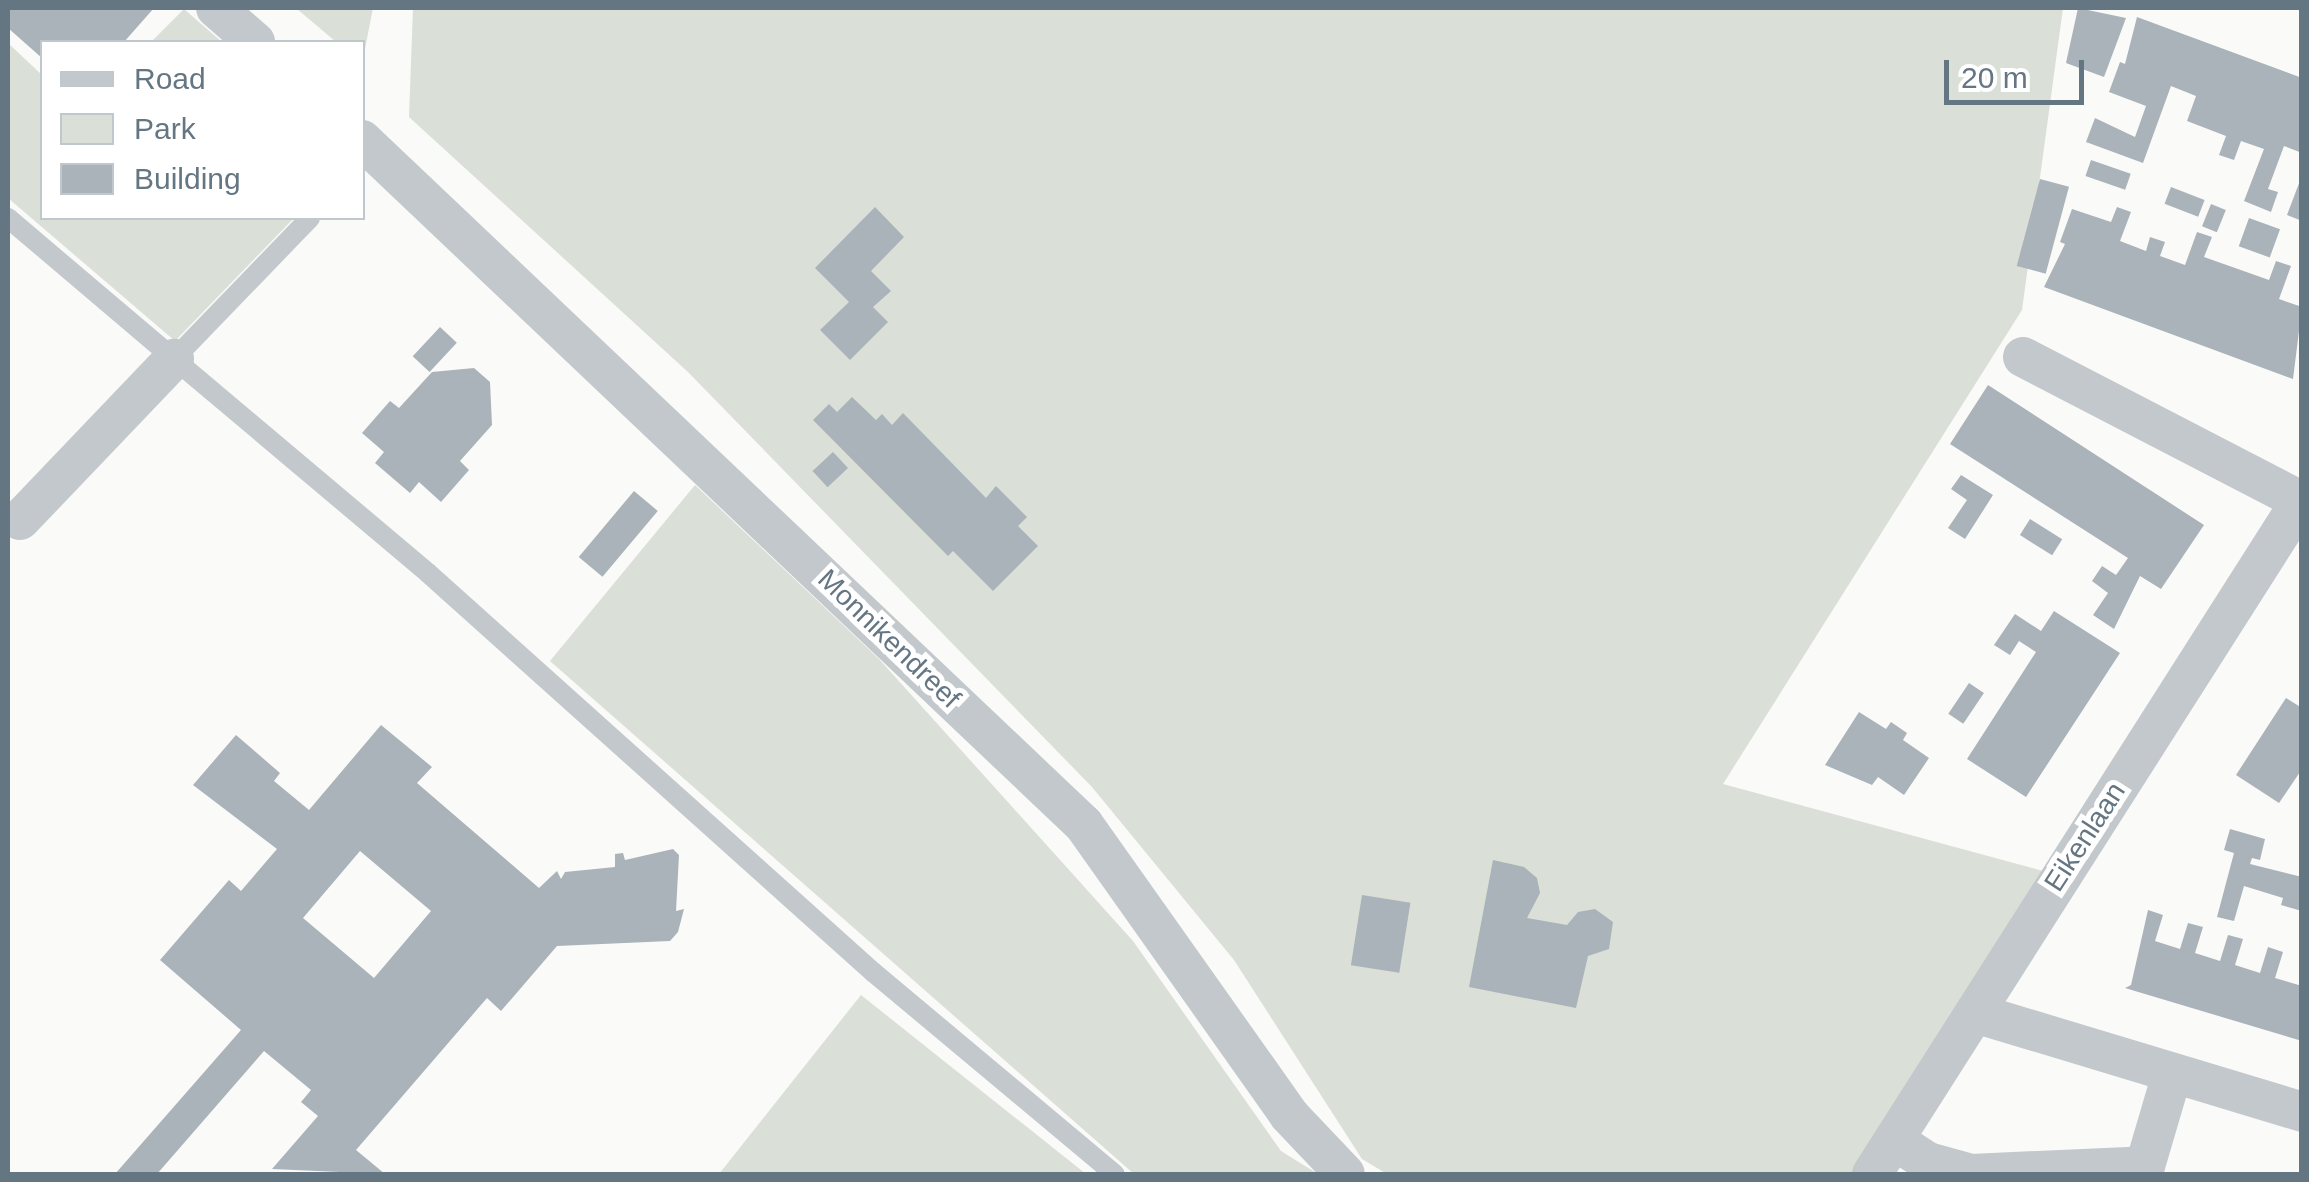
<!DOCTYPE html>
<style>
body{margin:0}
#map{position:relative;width:2309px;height:1182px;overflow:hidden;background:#fafaf8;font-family:Helvetica,sans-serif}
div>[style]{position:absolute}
.green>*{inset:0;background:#dadfd7}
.building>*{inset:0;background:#aab3b9;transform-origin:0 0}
.lane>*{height:20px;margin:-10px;padding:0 10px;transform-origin:10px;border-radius:10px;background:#c3c8cc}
.street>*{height:40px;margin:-20px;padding:0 20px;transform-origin:20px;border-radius:20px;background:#c3c8cc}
span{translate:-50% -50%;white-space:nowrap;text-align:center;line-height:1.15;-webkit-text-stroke:10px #fff;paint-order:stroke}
.street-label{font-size:28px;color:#657683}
.frame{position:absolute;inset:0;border:10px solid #657683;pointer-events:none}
.legend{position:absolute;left:40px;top:40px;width:325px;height:180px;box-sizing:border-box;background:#fff;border:2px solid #c1c8cd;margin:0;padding:12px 18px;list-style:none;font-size:30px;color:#657683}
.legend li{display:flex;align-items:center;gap:20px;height:50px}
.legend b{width:50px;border:2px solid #c1c8cd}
.scale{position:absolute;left:1944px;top:60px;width:140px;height:45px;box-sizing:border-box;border:5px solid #657683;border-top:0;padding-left:12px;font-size:30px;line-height:35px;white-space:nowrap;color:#657683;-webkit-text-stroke:8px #fff;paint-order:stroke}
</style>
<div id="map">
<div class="green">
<i style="clip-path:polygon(296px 8px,373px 8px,363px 59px,362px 42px,336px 42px)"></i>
<i style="clip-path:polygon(413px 8px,2063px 8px,2022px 310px,1723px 784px,2054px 874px,1869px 1174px,1387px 1174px,1362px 1159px,1234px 960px,1092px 787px,688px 372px,409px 117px)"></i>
<i style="clip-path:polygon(184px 9px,222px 42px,223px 42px,151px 42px)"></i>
<i style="clip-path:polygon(8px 43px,42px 75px,42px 218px,294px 218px,175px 341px,8px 198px)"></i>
<i style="clip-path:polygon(695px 485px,879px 659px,1133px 941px,1281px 1151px,1318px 1174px,1134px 1174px,550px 661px)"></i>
<i style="clip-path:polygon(861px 995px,1086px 1174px,719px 1174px)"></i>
</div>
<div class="building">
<i style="clip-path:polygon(8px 8px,154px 8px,124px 42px,42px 42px,42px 58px,8px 28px)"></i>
<i style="clip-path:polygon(2078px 8px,2126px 18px,2104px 77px,2066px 63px)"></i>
<i style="clip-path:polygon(2137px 17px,2302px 78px,2302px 153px,2284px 146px,2268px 189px,2278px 192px,2271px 212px,2244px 201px,2264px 149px,2241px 141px,2234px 160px,2219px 155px,2226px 136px,2187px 121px,2196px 96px,2171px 86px,2143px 163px,2086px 142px,2095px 118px,2135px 137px,2146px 106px,2109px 92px,2120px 62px,2125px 64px)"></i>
<i style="left:2091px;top:160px;width:42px;height:17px;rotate:19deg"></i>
<i style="clip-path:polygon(2301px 178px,2302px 178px,2302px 221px,2287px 215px)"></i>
<i style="left:2040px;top:179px;width:30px;height:90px;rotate:15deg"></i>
<i style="left:2171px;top:187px;width:36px;height:18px;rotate:21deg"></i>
<i style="left:2211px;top:204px;width:16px;height:24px;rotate:22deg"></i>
<i style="clip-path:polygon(875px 207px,904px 237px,871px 271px,891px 291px,873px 307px,888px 322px,850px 360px,820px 330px,849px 302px,815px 268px)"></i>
<i style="clip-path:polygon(2117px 207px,2131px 212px,2120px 241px,2146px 251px,2150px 237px,2165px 242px,2160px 256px,2185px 265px,2197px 232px,2212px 237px,2204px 257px,2269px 280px,2276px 261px,2291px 266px,2279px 299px,2302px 307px,2293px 379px,2044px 287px,2065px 244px,2060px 242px,2072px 209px,2111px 222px)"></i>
<i style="left:2249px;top:218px;width:33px;height:30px;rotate:20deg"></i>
<i style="left:440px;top:327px;width:23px;height:40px;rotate:43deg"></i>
<i style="clip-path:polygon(474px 368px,490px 382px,492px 425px,460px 461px,469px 470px,441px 502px,419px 482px,410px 493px,375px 463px,384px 452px,362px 433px,390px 401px,399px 408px,432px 372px)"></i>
<i style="clip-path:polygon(1988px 385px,2204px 525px,2161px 589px,2140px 576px,2114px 629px,2093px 615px,2108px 593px,2092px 581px,2102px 566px,2116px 575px,2128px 558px,1950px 444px)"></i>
<i style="clip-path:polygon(852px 397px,876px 420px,882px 414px,892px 425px,903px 413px,986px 498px,996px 486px,1027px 517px,1018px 526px,1038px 546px,993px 591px,953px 551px,948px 556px,813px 420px,829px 404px,837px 412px)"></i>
<i style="left:833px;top:452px;width:22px;height:28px;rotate:47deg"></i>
<i style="clip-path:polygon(1961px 475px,1993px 495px,1965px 539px,1948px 528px,1967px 500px,1951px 489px)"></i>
<i style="left:634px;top:491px;width:31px;height:86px;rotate:40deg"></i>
<i style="left:2030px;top:519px;width:38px;height:19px;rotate:32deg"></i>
<i style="clip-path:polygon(2054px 611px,2120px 653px,2026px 797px,1967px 759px,2036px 652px,2019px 641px,2010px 655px,1994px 645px,2015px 614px,2041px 631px)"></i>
<i style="left:1969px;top:683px;width:18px;height:37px;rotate:34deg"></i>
<i style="clip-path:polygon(2286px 698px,2302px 708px,2302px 769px,2279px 803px,2236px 775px)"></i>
<i style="clip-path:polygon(1859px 712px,1886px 729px,1891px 722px,1907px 733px,1903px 740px,1929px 758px,1904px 795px,1878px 777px,1872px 785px,1825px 765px)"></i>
<i style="clip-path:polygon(evenodd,381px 725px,432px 767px,417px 783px,539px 888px,557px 871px,561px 879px,565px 872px,615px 867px,615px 854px,623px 853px,625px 860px,673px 849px,679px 855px,676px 911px,684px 909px,678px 932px,670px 941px,557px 946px,501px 1011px,487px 998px,356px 1150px,385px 1174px,272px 1169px,318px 1116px,301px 1102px,311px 1090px,264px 1051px,157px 1174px,115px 1174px,241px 1030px,160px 960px,229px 880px,241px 891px,277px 849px,193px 785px,236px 735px,280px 773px,274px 781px,309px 810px,381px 725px,360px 851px,431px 911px,374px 978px,303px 918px,360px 851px)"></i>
<i style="clip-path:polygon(2230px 829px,2265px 839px,2260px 860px,2252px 858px,2250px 864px,2302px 877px,2302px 911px,2281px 905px,2283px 898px,2244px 886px,2234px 921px,2217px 917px,2234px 853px,2224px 850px)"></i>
<i style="clip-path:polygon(1493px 860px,1524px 867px,1537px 878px,1540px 893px,1527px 918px,1567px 925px,1578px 912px,1595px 909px,1613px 922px,1609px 949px,1588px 956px,1576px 1008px,1469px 987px)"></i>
<i style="left:1362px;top:895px;width:49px;height:71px;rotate:9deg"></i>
<i style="clip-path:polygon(2148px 910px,2163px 915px,2155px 941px,2180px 949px,2188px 923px,2203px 927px,2195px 953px,2220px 961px,2228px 935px,2243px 939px,2235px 965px,2260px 973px,2268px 947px,2283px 952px,2275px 978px,2302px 986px,2302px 1041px,2125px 988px,2131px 985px)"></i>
</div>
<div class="lane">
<i style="left:8px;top:218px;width:218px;rotate:40.3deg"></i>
<i style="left:310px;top:218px;width:196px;rotate:134deg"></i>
<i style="left:174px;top:359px;width:332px;rotate:40.1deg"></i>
<i style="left:428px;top:573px;width:598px;rotate:41.88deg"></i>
<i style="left:873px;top:972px;width:315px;rotate:39.9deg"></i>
</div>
<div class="street">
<i style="left:216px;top:8px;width:52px;rotate:41.1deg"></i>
<i style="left:362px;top:140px;width:995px;rotate:43.49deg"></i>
<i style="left:1084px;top:825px;width:355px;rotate:54.7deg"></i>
<i style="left:1289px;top:1115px;width:81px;rotate:46.5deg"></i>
<i style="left:2023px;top:357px;width:313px;rotate:27.4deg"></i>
<i style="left:20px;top:520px;width:223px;rotate:-46.3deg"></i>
<i style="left:1975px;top:1013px;width:342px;rotate:16.8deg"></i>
<i style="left:1894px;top:1140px;width:40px;rotate:32.9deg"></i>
<i style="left:1928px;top:1162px;width:45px;rotate:15.6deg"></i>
<i style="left:1971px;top:1174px;width:174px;rotate:-2.6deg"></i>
<i style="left:2145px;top:1166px;width:96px;rotate:-73.6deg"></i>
<i style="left:1872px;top:1174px;width:800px;rotate:-57.5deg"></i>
</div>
<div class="street-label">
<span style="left:889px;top:639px;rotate:44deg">Monnikendreef</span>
<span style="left:2085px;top:837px;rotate:-57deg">Eikenlaan</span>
</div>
<div class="frame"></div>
<ul class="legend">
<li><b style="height:12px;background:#c3c8cc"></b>Road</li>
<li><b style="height:28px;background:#dadfd7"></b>Park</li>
<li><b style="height:28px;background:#aab3b9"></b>Building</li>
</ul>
<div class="scale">20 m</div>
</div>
